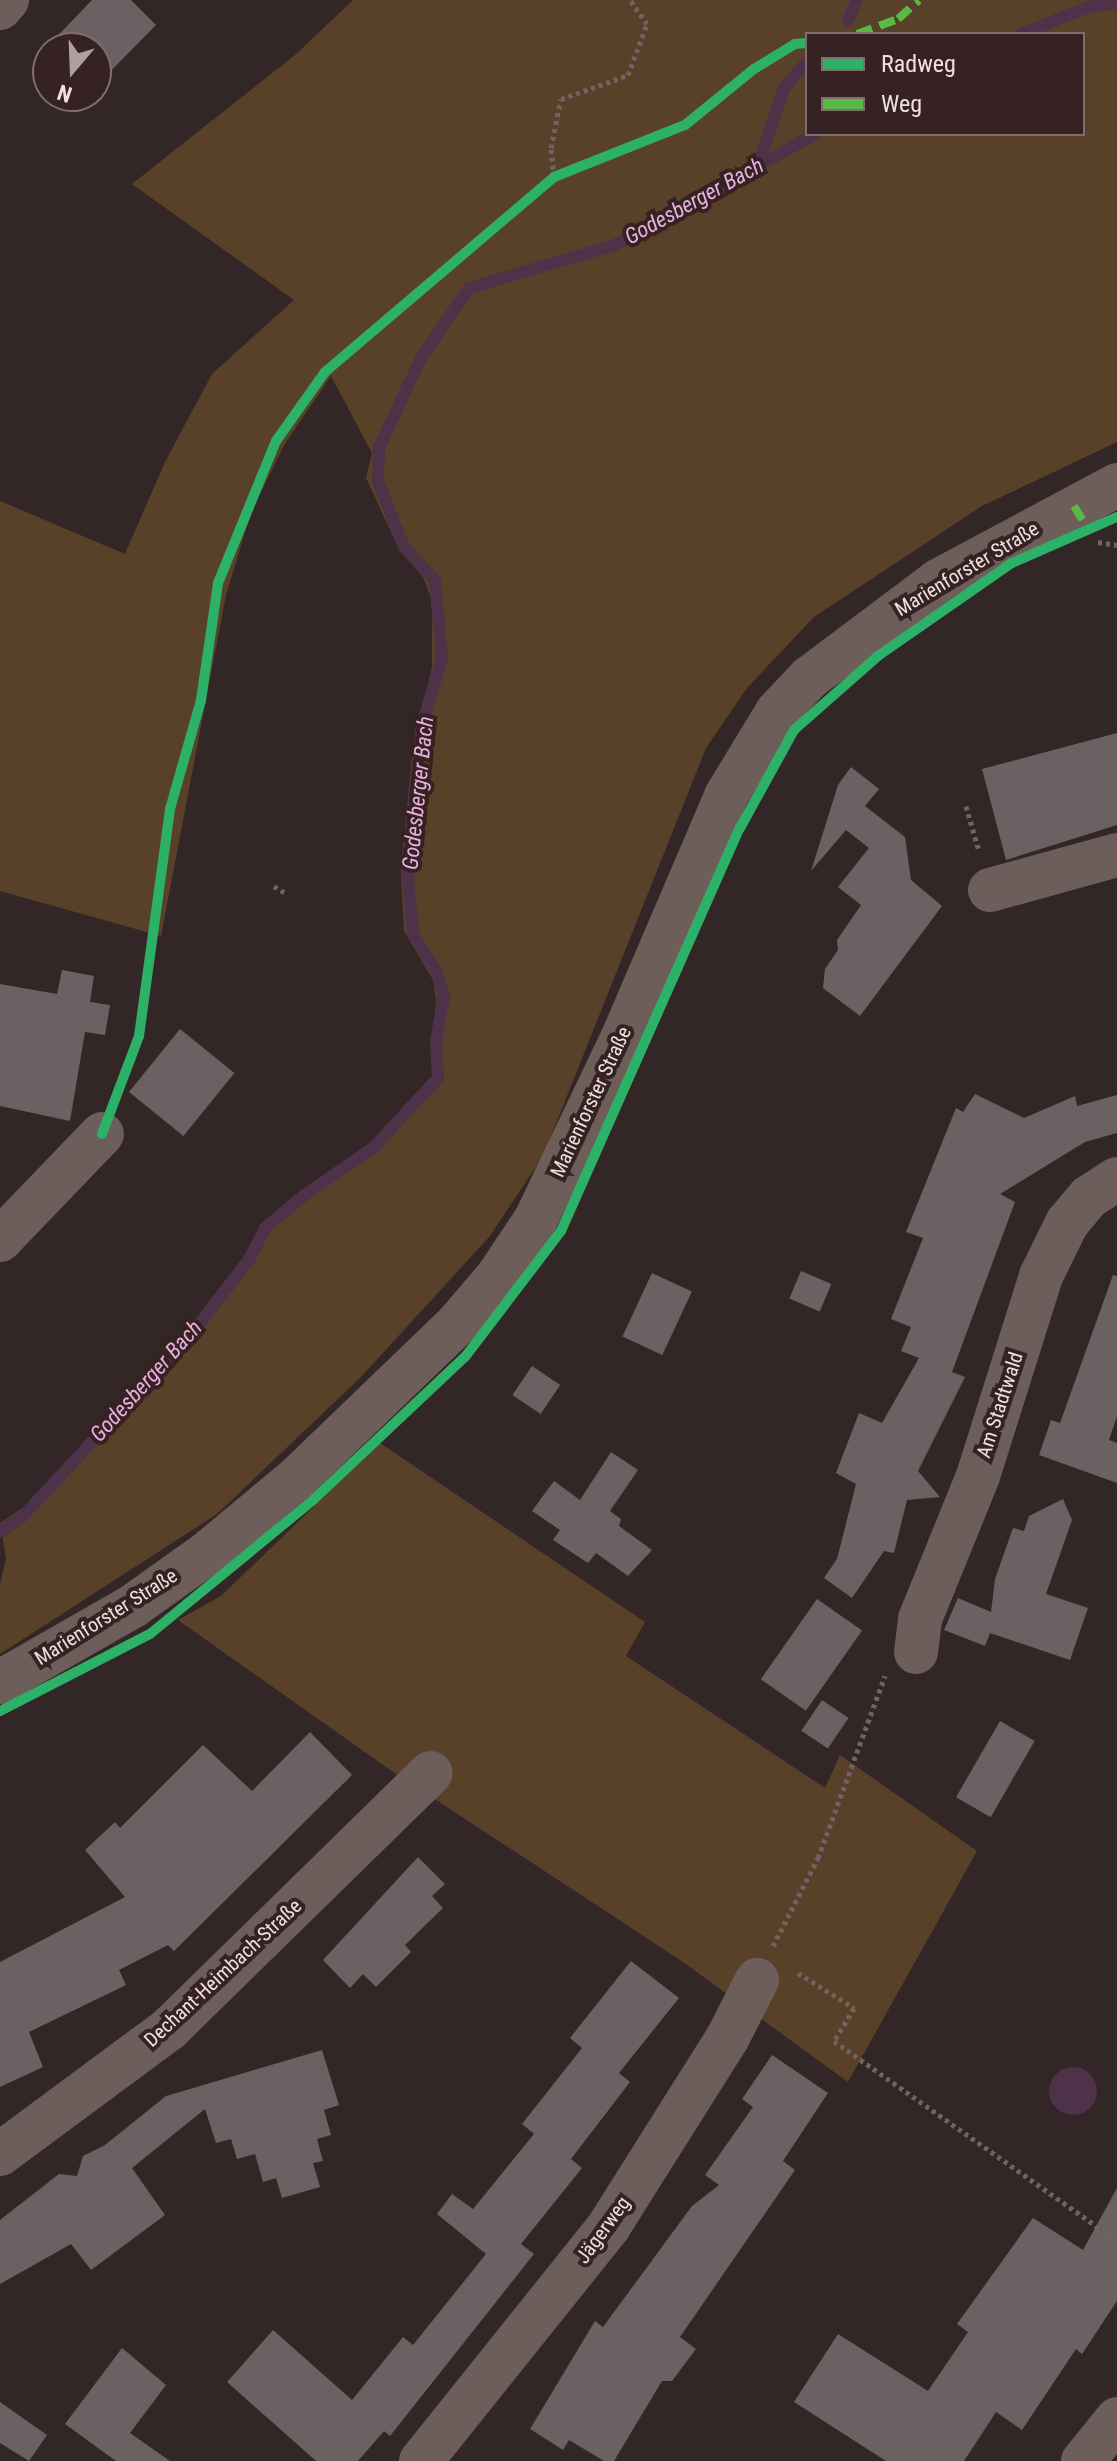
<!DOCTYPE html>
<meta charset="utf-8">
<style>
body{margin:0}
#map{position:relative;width:1117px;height:2461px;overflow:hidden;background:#322626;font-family:"Roboto Condensed",sans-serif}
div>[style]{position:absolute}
.green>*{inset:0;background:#594129}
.water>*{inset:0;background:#4e3249}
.round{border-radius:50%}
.stream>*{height:12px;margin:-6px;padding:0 6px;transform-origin:6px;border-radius:6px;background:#4e3249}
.building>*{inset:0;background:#6d6062;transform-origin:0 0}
.path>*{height:5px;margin-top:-2.5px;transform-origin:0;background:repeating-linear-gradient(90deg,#6f6462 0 4px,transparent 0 8px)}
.minor>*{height:44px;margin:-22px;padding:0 22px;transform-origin:22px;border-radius:22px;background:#6b5e5b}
.major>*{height:44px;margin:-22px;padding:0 22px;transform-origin:22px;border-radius:22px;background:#6e5e5a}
.quiet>*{height:8px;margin-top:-4px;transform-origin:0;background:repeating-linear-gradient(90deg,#58b947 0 16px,transparent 0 24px)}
.cycleway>*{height:10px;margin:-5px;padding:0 5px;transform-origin:5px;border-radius:5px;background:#2db169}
span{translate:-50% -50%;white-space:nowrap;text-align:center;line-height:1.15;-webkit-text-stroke:8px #362222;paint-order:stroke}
.street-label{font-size:20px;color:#f0e1e1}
.water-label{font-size:22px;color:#eab1e0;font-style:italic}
.legend{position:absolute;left:805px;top:32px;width:280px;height:104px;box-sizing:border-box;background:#362222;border:2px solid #806e6e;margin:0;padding:10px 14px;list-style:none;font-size:24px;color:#f0e1e1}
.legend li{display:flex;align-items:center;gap:16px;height:40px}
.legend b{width:40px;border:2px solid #806e6e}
.north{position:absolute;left:32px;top:32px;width:80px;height:80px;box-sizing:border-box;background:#362222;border:2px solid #806e6e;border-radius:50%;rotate:199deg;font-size:22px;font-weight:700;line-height:32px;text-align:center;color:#f0e1e1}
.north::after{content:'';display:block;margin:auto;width:28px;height:36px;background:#aea0a0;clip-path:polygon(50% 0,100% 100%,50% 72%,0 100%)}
</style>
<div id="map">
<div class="green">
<i style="clip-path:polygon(evenodd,353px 0,1117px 0,1117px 442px,982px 506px,814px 617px,747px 688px,706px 748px,543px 1156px,490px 1236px,360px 1378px,217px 1514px,0 1654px,0 1584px,6px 1559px,0 1523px,27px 1505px,182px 1337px,244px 1256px,260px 1226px,299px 1192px,366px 1147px,432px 1079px,436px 999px,433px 980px,404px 931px,401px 875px,412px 753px,432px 667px,432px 600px,423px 577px,399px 549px,366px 478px,372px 453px,331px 376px,284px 445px,251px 513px,226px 595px,161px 936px,0 891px,0 501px,125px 554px,165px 462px,212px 374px,294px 300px,132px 184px,295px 55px,353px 0,807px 34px,1083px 34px,1083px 134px,807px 134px,807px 34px)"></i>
<i style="clip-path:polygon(380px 1443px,645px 1622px,626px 1656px,825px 1788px,840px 1755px,977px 1851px,848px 2082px,683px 1962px,386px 1767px,178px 1620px,221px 1596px)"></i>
</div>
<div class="water">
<i class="round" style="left:1049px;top:2067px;width:48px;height:48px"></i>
</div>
<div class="stream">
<i style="left:848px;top:20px;width:22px;rotate:-66deg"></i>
<i style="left:1021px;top:34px;width:73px;rotate:-21.7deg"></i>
<i style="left:1089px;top:7px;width:28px;rotate:-8deg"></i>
<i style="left:758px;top:165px;width:81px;rotate:-71.3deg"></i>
<i style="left:784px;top:88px;width:33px;rotate:-49deg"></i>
<i style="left:0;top:1532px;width:28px;rotate:-35deg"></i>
<i style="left:23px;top:1516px;width:238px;rotate:-47deg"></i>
<i style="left:185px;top:1342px;width:104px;rotate:-52deg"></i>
<i style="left:249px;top:1260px;width:36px;rotate:-63deg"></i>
<i style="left:265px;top:1228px;width:50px;rotate:-40.1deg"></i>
<i style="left:303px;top:1196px;width:85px;rotate:-34.4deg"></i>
<i style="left:373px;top:1148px;width:96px;rotate:-47.1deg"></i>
<i style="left:438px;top:1078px;width:37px;rotate:-93deg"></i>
<i style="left:436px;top:1041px;width:47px;rotate:-80.1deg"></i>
<i style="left:444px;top:995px;width:23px;rotate:-108deg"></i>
<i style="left:437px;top:973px;width:46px;rotate:-121.6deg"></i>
<i style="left:413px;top:934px;width:69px;rotate:-95deg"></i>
<i style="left:407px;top:865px;width:141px;rotate:-83.9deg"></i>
<i style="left:422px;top:725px;width:70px;rotate:-73.4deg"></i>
<i style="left:442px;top:658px;width:78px;rotate:-95.1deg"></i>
<i style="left:435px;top:580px;width:45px;rotate:-133.2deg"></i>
<i style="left:404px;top:547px;width:71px;rotate:-111.5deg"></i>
<i style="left:378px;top:481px;width:33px;rotate:-88deg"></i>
<i style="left:379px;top:448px;width:99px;rotate:-65deg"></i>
<i style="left:421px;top:358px;width:85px;rotate:-55.6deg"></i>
<i style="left:469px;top:288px;width:152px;rotate:-16.4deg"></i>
<i style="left:615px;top:245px;width:229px;rotate:-29deg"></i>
</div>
<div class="building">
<i style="clip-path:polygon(92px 0,131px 0,156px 25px,96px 86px,96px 48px,48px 48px,48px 58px,42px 52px)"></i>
<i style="clip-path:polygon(1117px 733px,1117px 825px,1006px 860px,982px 769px)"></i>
<i style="clip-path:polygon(851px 767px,879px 789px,865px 806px,905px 837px,911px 880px,942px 906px,860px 1016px,823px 988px,825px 969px,838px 950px,837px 940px,861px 905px,838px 887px,869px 848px,846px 830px,811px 871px,838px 785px)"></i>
<i style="clip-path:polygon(62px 970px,94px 976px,90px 1002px,110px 1005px,105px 1035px,85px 1032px,70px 1121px,0 1106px,0 984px,57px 994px)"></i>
<i style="left:180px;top:1029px;width:70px;height:81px;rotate:39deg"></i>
<i style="clip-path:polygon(975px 1094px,1024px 1118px,1075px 1096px,1077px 1106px,1117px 1095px,1117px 1133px,1085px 1142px,1000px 1194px,1015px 1202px,952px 1372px,965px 1377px,918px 1471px,940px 1497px,907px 1500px,894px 1553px,884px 1551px,852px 1598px,824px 1578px,837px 1559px,856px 1484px,836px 1473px,859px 1413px,882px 1423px,919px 1358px,901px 1351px,911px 1327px,891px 1319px,923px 1238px,906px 1232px,956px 1108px,963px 1112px)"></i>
<i style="left:801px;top:1271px;width:33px;height:30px;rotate:23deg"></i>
<i style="left:652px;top:1273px;width:44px;height:70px;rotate:25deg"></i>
<i style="clip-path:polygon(1113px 1275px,1117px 1276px,1117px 1416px,1109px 1440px,1117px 1443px,1117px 1483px,1039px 1455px,1051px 1420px,1060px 1423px)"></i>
<i style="left:532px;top:1366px;width:34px;height:35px;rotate:34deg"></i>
<i style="clip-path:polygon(611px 1452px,638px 1470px,610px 1511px,621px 1519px,619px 1526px,652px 1550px,628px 1576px,596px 1553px,588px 1563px,553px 1540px,560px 1530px,532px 1511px,554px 1481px,580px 1500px)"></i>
<i style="clip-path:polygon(1063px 1499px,1072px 1520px,1046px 1594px,1088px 1608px,1070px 1660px,990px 1633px,985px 1646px,944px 1630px,958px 1598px,991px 1612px,995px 1579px,1013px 1528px,1024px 1531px,1029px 1516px)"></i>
<i style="left:817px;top:1599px;width:55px;height:98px;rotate:35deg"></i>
<i style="left:822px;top:1700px;width:32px;height:37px;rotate:34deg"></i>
<i style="left:1000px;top:1721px;width:40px;height:88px;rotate:30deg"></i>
<i style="clip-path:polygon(310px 1732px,352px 1775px,174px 1951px,168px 1945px,119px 1970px,126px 1985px,29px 2032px,43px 2067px,0 2087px,0 1962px,125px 1897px,85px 1850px,115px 1822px,120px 1828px,203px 1745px,252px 1791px)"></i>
<i style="clip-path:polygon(418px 1857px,445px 1884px,432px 1896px,443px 1908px,405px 1945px,411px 1952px,376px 1987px,363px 1974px,350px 1988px,323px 1960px)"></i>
<i style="clip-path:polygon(631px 1961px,679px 1998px,619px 2073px,630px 2082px,571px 2159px,582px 2168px,521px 2244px,534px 2254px,390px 2436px,384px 2431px,358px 2461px,316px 2461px,227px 2382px,273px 2330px,352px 2400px,403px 2337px,413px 2345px,486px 2254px,437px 2214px,452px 2194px,473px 2209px,534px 2134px,522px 2124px,582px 2048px,570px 2038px)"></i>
<i style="clip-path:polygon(322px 2050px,339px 2105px,324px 2110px,331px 2135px,317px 2139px,323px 2161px,313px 2163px,320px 2187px,282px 2198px,276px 2178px,263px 2182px,255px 2154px,237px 2159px,231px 2139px,216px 2143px,205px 2109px,132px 2168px,165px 2215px,91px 2270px,71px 2244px,0 2284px,0 2220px,59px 2174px,77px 2176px,83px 2156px,105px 2145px,166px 2096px)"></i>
<i style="clip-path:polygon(772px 2055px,828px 2093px,783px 2161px,795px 2170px,680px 2337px,696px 2349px,672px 2381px,662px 2381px,614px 2461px,604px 2461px,569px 2440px,563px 2450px,530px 2429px,595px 2321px,603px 2327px,692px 2206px,719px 2185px,705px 2175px,753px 2107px,742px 2099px)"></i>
<i style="clip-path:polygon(1117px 2188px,1117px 2301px,1082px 2354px,1076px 2349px,1022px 2430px,996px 2412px,964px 2461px,886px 2461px,794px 2402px,838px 2334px,928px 2391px,968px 2332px,957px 2324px,1033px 2218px,1083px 2250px)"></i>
<i style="clip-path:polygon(122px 2348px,166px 2385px,130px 2433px,170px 2461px,116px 2461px,65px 2424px)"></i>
<i style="clip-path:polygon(0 2402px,47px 2435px,29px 2461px,0 2443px)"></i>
</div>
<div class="path">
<i style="left:554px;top:177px;width:29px;rotate:-96deg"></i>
<i style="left:551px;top:148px;width:50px;rotate:-78.5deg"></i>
<i style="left:561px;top:99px;width:71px;rotate:-19.7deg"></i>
<i style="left:628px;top:75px;width:54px;rotate:-69.6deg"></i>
<i style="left:647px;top:24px;width:29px;rotate:-125deg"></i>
<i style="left:1098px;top:542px;width:19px;rotate:9deg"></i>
<i style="left:966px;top:806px;width:47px;rotate:73.9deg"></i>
<i style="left:274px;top:886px;width:13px;rotate:32deg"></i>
<i style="left:773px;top:1946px;width:99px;rotate:-62.9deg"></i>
<i style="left:818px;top:1858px;width:194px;rotate:-69.8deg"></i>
<i style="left:798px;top:1973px;width:66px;rotate:32deg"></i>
<i style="left:854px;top:2008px;width:39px;rotate:121deg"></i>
<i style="left:834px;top:2041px;width:347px;rotate:35.2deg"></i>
</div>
<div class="minor">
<i style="left:0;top:8px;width:11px;rotate:-49deg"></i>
<i style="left:990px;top:890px;width:132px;rotate:-15.4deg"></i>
<i style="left:0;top:1240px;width:147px;rotate:-46.1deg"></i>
<i style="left:916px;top:1652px;width:33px;rotate:-83deg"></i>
<i style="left:920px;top:1619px;width:154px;rotate:-67.9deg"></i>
<i style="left:978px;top:1476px;width:210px;rotate:-72.5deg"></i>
<i style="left:1041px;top:1276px;width:59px;rotate:-63.9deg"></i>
<i style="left:1067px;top:1223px;width:34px;rotate:-50deg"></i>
<i style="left:1089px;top:1197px;width:33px;rotate:-33deg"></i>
<i style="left:0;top:2154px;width:210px;rotate:-36.5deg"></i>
<i style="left:169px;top:2029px;width:366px;rotate:-44.4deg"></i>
<i style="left:421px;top:2461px;width:301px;rotate:-51.3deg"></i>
<i style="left:609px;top:2226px;width:223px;rotate:-57.8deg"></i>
<i style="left:728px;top:2037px;width:64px;rotate:-63deg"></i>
<i style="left:1083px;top:2461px;width:54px;rotate:-51deg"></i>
</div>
<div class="major">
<i style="left:0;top:1682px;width:153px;rotate:-29.7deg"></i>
<i style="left:133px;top:1606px;width:90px;rotate:-35.5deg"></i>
<i style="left:206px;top:1554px;width:117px;rotate:-39.8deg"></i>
<i style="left:296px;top:1479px;width:225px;rotate:-43.9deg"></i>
<i style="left:458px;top:1323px;width:62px;rotate:-49.6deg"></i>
<i style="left:498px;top:1276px;width:69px;rotate:-56.3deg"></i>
<i style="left:536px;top:1219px;width:199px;rotate:-64.5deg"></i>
<i style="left:622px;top:1039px;width:264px;rotate:-66.8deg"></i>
<i style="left:726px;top:796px;width:98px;rotate:-58.7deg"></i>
<i style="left:777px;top:712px;width:47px;rotate:-46.7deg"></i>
<i style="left:809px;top:678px;width:161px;rotate:-36.9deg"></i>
<i style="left:938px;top:581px;width:203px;rotate:-28.2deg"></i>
</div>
<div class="quiet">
<i style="left:857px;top:34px;width:44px;rotate:-20.1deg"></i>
<i style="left:898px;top:19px;width:28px;rotate:-42deg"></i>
<i style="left:1074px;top:506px;width:26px;rotate:59deg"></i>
</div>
<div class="cycleway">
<i style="left:102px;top:1134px;width:105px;rotate:-69.3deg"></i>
<i style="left:139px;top:1036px;width:229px;rotate:-82.2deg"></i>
<i style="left:170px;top:809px;width:113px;rotate:-74.1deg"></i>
<i style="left:201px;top:700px;width:118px;rotate:-81.7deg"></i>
<i style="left:218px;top:583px;width:153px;rotate:-67.8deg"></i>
<i style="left:276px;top:441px;width:85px;rotate:-54.6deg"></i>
<i style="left:325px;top:372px;width:301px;rotate:-40.4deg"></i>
<i style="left:554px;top:177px;width:141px;rotate:-21.7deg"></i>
<i style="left:685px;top:125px;width:89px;rotate:-39.1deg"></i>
<i style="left:754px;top:69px;width:48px;rotate:-31.4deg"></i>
<i style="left:795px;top:44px;width:12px;rotate:-5deg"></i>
<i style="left:0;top:1711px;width:169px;rotate:-27.2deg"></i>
<i style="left:150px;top:1634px;width:211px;rotate:-39.4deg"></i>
<i style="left:313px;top:1500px;width:209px;rotate:-43.3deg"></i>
<i style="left:465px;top:1357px;width:158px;rotate:-52.7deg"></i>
<i style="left:561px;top:1231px;width:441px;rotate:-66.1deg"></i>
<i style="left:740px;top:828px;width:112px;rotate:-61.1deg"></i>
<i style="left:794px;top:730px;width:112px;rotate:-41.4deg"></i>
<i style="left:878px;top:656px;width:163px;rotate:-34.8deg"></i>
<i style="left:1012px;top:563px;width:115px;rotate:-23.7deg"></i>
</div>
<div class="street-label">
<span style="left:967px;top:569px;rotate:-31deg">Marienforster Straße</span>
<span style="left:591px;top:1102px;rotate:-65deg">Marienforster Straße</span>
<span style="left:1000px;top:1405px;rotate:-72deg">Am Stadtwald</span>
<span style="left:106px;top:1617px;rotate:-32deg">Marienforster Straße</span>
<span style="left:223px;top:1973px;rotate:-43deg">Dechant-Heimbach-Straße</span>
<span style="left:603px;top:2230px;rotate:-54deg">Jägerweg</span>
</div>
<div class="water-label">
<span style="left:694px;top:201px;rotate:-29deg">Godesberger Bach</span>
<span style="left:418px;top:793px;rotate:-84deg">Godesberger Bach</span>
<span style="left:146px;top:1381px;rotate:-48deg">Godesberger Bach</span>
</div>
<ul class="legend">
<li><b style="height:10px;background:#2db169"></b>Radweg</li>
<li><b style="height:10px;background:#58b947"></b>Weg</li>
</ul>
<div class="north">N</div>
</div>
